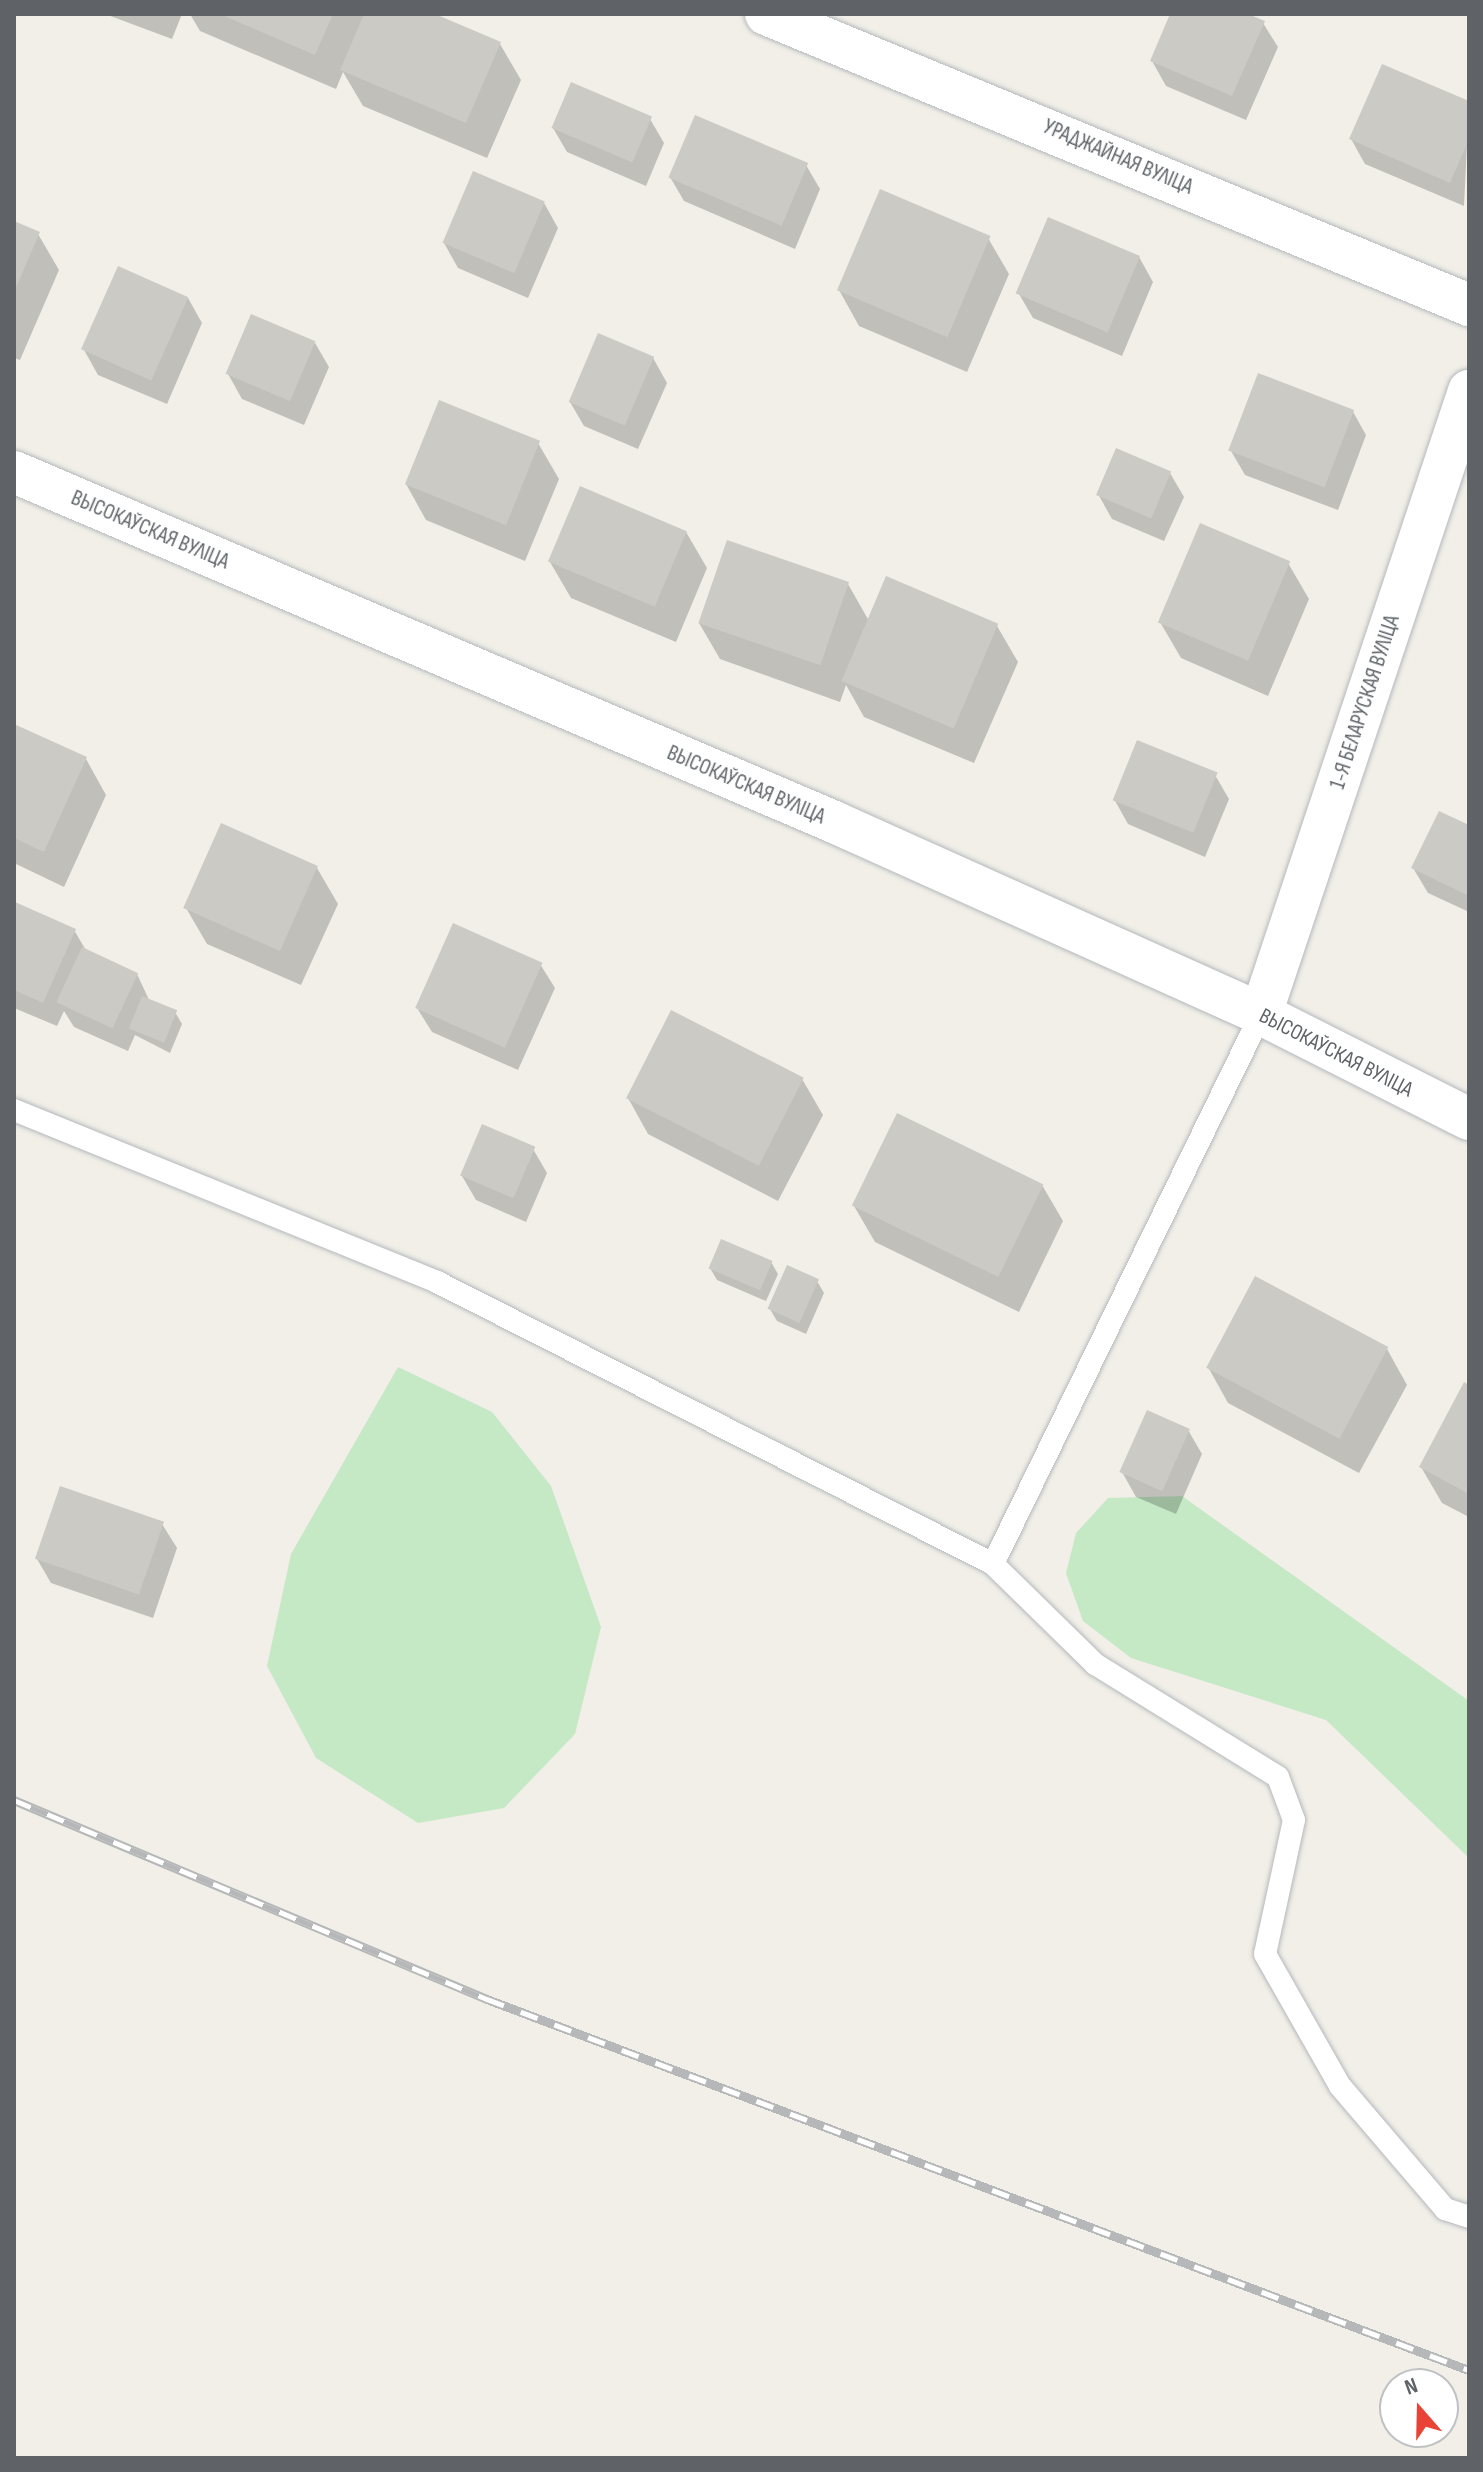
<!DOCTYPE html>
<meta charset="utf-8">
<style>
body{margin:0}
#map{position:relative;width:1483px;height:2472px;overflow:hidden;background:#f1efe8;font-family:"Sofia Sans Condensed",sans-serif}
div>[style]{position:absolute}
.green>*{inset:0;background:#c5e8c5}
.shadow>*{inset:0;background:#0003}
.building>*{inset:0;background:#cccac5;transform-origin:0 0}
.roads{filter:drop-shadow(0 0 2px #b5b8bc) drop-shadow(0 0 2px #b5b8bc)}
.lane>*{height:22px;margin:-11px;padding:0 11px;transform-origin:11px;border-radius:11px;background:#fff}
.street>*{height:42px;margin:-21px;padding:0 21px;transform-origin:21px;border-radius:21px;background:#fff}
.rail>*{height:9px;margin-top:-4.5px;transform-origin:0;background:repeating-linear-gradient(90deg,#fff 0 18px,#b6b7b8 0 36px);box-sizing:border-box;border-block:2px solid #b6b7b8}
span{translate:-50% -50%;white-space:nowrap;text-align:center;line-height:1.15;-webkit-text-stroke:8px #fff;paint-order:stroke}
.street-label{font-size:22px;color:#5f6368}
.frame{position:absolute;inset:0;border:16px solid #5f6368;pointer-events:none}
.north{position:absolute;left:1379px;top:2368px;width:80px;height:80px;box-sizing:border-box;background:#fff;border:2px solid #bfc1c3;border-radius:50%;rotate:340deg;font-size:22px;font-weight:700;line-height:32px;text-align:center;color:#5f6368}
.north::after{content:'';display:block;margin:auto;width:28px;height:36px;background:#ea4335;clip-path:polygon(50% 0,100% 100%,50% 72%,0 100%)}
</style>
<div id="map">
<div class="green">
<i style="clip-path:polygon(398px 1367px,492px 1412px,551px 1486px,601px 1627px,575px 1734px,504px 1808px,418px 1823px,316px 1758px,267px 1666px,291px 1554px)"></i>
<i style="clip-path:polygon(1182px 1496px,1469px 1701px,1469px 1858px,1326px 1720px,1131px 1658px,1083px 1621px,1066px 1573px,1076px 1533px,1108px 1498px)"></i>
</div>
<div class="shadow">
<i style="clip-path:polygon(105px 14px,182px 14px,172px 39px)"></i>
<i style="clip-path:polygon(190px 14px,429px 14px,500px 44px,521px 80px,487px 158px,363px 106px,343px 72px,336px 89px,200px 31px)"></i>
<i style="clip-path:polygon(1172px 14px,1243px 14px,1263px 23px,1278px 47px,1246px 120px,1166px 86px,1152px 61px)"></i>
<i style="clip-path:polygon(1469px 103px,1464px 206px,1365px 164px,1351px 139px)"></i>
<i style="clip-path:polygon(650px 119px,664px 143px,646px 186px,567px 152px,553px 128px)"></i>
<i style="clip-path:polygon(806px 165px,820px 189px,795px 249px,684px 201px,670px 177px)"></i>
<i style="clip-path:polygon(544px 203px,558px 228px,528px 298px,458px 268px,444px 243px)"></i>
<i style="clip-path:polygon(14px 223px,38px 234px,59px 270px,20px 360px,14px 358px)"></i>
<i style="clip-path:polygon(988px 238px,1009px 274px,967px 372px,859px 326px,839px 290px)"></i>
<i style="clip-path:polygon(1139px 257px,1153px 282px,1122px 356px,1033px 318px,1019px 294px)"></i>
<i style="clip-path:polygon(188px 298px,202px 323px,167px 404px,98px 375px,84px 350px)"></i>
<i style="clip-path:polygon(315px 343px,329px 367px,304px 425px,242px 399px,228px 374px)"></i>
<i style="clip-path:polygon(653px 358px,667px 383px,638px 449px,584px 426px,570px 402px)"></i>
<i style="clip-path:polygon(1352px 410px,1366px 435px,1338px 510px,1245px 475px,1231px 451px)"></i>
<i style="clip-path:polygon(538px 443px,559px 479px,525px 561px,426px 520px,406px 484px)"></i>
<i style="clip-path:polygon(1170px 473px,1184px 497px,1164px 541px,1112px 519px,1098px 494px)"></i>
<i style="clip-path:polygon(686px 532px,707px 568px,676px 642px,571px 598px,550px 562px)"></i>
<i style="clip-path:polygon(1288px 563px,1309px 599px,1268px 696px,1181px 658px,1160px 622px)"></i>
<i style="clip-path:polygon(848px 584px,869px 621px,997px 626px,1018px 662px,974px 763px,864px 717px,846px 685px,840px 702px,720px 659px,699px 623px)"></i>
<i style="clip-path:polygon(14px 726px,86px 759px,106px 795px,64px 887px,14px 863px)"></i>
<i style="clip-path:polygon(1215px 775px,1229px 799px,1205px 857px,1128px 824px,1114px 799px)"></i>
<i style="clip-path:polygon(1469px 827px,1469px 912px,1428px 893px,1413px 868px)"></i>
<i style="clip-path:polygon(317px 868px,338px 904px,301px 985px,207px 944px,186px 908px)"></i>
<i style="clip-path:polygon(16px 905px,74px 930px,87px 952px,137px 974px,150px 1002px,175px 1012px,182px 1024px,170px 1053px,135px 1035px,128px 1051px,74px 1027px,64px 1011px,57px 1026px,14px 1008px)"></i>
<i style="clip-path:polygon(540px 964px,555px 988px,518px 1070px,432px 1032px,417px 1008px)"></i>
<i style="clip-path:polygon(802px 1079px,823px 1115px,778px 1201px,648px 1134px,628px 1098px)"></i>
<i style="clip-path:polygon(533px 1149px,547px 1173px,526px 1222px,476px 1200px,462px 1176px)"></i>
<i style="clip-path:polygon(1042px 1185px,1063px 1221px,1019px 1312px,875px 1242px,854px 1206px)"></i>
<i style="clip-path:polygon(771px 1262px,778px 1274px,766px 1301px,717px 1280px,710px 1268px)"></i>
<i style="clip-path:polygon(817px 1281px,824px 1293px,806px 1334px,777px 1321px,770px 1309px)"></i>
<i style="clip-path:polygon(1387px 1349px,1407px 1385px,1359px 1473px,1228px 1403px,1208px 1367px)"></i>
<i style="clip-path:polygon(1469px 1387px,1469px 1517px,1442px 1503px,1421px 1467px)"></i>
<i style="clip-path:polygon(1188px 1430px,1202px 1454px,1176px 1514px,1136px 1497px,1122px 1472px)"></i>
<i style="clip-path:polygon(162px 1524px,177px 1548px,153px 1618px,51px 1583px,37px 1559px)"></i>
</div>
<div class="building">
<i style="clip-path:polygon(220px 14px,333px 14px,315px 55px)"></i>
<i style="clip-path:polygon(364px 14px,435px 14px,501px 42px,466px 123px,340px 70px)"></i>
<i style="clip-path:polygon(1170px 14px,1248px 14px,1265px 21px,1232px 96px,1150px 61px)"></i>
<i style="clip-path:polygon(1382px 64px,1469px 101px,1469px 139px,1450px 183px,1349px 139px)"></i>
<i style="left:571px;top:82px;width:88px;height:50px;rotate:23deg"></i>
<i style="left:695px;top:115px;width:123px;height:68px;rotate:23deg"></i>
<i style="left:473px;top:171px;width:78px;height:78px;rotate:23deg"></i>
<i style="left:880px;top:189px;width:120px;height:110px;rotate:23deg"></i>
<i style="left:1048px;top:217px;width:100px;height:83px;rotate:23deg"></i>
<i style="clip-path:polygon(14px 221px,40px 232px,14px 292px)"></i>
<i style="left:118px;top:266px;width:77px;height:91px;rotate:24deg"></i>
<i style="left:251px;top:314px;width:70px;height:65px;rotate:23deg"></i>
<i style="left:598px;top:333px;width:61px;height:75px;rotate:23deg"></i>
<i style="left:1258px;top:373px;width:103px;height:83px;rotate:21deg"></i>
<i style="left:439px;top:400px;width:109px;height:91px;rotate:22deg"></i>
<i style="left:1116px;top:448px;width:60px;height:51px;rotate:23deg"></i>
<i style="left:580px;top:486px;width:116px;height:82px;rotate:23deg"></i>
<i style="left:1200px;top:523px;width:98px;height:108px;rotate:23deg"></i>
<i style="left:727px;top:540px;width:129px;height:88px;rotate:19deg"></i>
<i style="left:886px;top:576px;width:122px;height:114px;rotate:23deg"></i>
<i style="clip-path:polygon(14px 724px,87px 757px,44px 852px,14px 838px)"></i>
<i style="left:1137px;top:740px;width:87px;height:65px;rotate:22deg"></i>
<i style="clip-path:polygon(1439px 811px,1469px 825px,1469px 896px,1411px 868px)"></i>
<i style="left:221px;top:823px;width:106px;height:93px;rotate:24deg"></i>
<i style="clip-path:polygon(15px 902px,76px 929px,43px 1003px,14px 990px)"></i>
<i style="left:453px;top:923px;width:98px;height:93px;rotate:24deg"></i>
<i style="left:82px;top:947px;width:62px;height:61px;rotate:25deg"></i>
<i style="left:142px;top:996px;width:38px;height:35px;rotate:22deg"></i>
<i style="left:671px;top:1010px;width:149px;height:99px;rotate:27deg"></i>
<i style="left:897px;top:1113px;width:163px;height:103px;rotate:26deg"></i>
<i style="left:482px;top:1124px;width:58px;height:56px;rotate:23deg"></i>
<i style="left:721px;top:1239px;width:56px;height:32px;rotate:23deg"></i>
<i style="left:787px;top:1265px;width:35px;height:48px;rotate:24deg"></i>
<i style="left:1255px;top:1276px;width:151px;height:104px;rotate:28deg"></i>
<i style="clip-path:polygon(1464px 1382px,1469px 1385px,1469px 1494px,1419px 1467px)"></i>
<i style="left:1147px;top:1410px;width:47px;height:68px;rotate:24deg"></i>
<i style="left:60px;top:1486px;width:110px;height:77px;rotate:19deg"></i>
</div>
<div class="roads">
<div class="lane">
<i style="left:14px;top:1110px;width:457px;rotate:22.1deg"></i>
<i style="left:437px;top:1282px;width:623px;rotate:26.89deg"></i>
<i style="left:993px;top:1564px;width:612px;rotate:-64.02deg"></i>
<i style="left:993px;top:1564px;width:143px;rotate:44.4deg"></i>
<i style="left:1095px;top:1664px;width:215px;rotate:31.7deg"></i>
<i style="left:1278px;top:1777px;width:46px;rotate:69.6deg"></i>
<i style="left:1294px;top:1820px;width:137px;rotate:102.2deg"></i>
<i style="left:1265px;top:1954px;width:152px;rotate:60.4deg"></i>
<i style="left:1340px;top:2086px;width:162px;rotate:49.5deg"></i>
<i style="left:1445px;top:2209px;width:25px;rotate:18deg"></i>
</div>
<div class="street">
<i style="left:766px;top:14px;width:761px;rotate:22.49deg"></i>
<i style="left:14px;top:472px;width:892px;rotate:23.11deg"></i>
<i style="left:834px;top:822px;width:468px;rotate:24.2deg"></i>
<i style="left:1261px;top:1014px;width:233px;rotate:26.8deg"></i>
<i style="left:1261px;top:1014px;width:657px;rotate:-71.54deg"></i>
</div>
</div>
<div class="rail">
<i style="left:14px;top:1800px;width:513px;rotate:22.82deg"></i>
<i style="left:487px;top:1999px;width:1050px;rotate:20.7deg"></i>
</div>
<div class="street-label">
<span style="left:1118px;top:157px;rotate:23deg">УРАДЖАЙНАЯ ВУЛІЦА</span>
<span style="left:150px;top:530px;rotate:23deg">ВЫСОКАЎСКАЯ ВУЛІЦА</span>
<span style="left:1365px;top:702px;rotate:-72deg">1-Я БЕЛАРУСКАЯ ВУЛІЦА</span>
<span style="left:746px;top:785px;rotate:23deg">ВЫСОКАЎСКАЯ ВУЛІЦА</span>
<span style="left:1336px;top:1053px;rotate:27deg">ВЫСОКАЎСКАЯ ВУЛІЦА</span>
</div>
<div class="frame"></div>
<div class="north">N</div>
</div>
